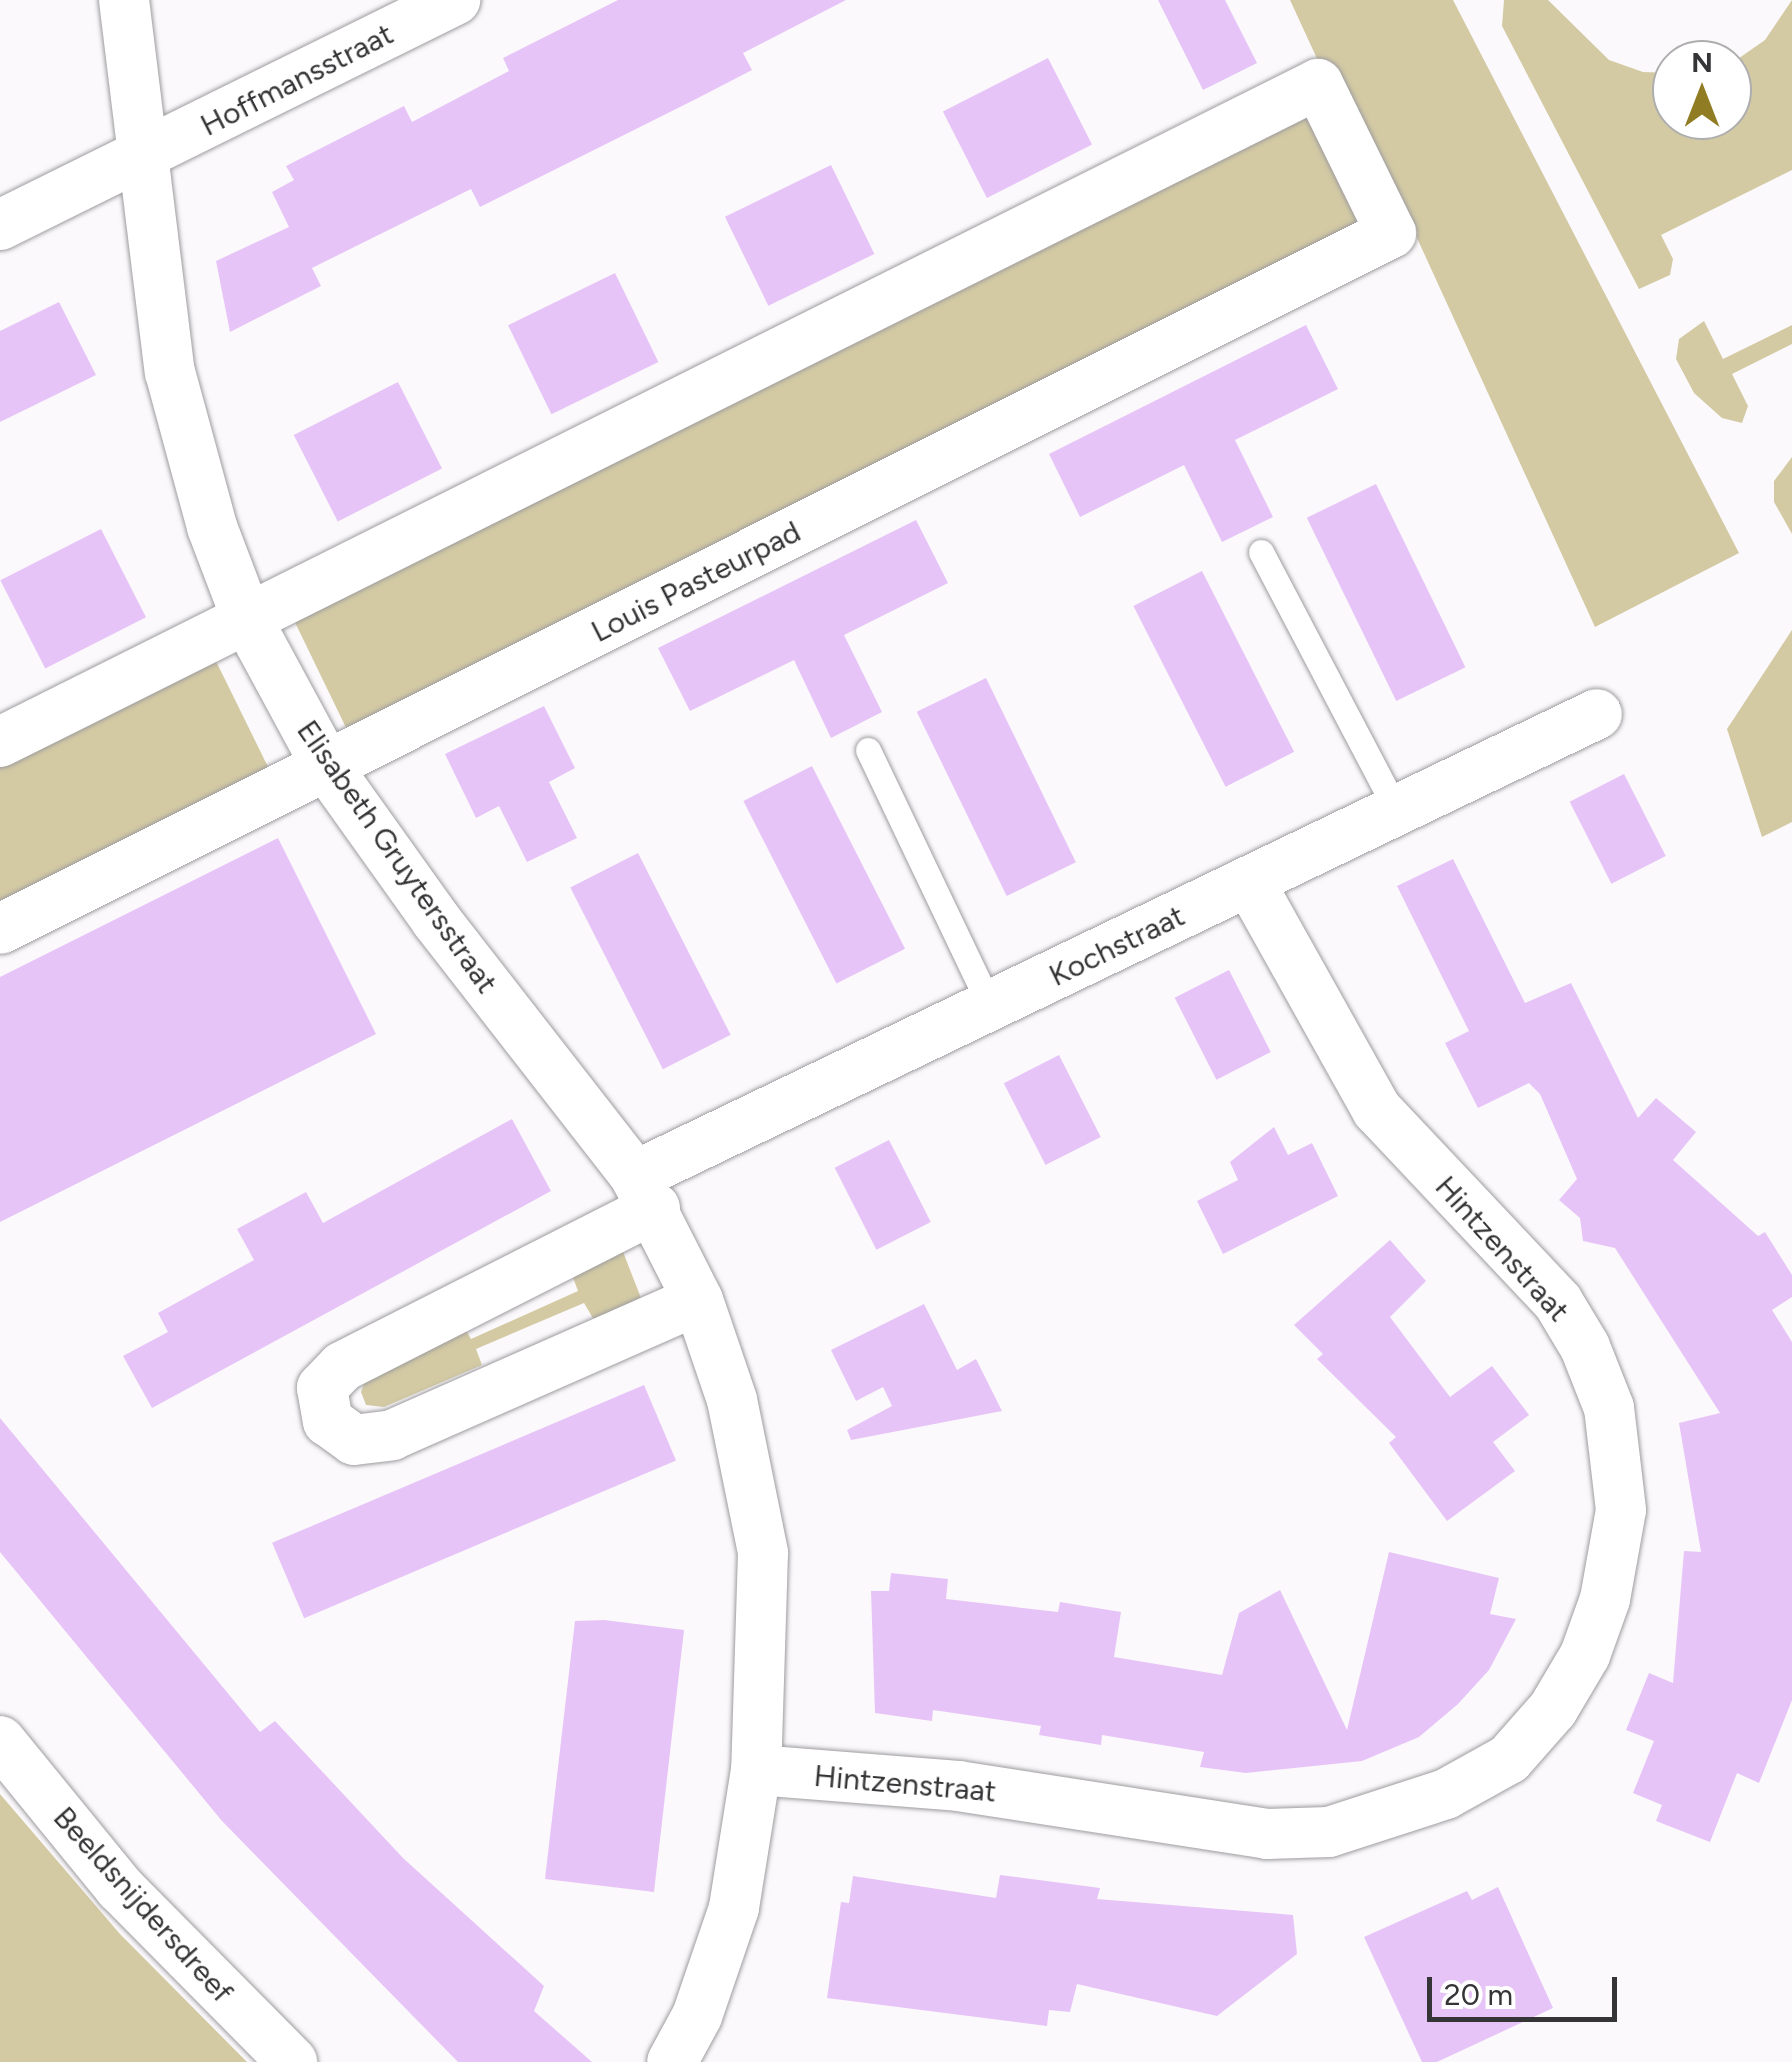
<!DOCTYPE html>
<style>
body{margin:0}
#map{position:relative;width:1792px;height:2062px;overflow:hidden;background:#fbf9fc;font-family:Figtree,sans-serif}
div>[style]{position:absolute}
.green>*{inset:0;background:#d3caa4}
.building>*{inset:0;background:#e7c4f7;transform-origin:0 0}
.roads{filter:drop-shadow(0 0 2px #9e9c9f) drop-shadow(0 0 2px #9e9c9f)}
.lane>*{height:25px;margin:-12.5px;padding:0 12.5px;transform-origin:12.5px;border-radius:12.5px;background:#fff}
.street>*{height:50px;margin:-25px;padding:0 25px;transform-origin:25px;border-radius:25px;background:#fff}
span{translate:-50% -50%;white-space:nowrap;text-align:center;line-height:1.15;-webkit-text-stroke:8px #fff;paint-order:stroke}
.street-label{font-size:30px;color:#353436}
.north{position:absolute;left:1652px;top:40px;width:100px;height:100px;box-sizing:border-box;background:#fff;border:2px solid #aeaeaf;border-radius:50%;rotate:0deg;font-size:28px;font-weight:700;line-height:40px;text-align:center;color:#353436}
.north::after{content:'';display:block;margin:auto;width:35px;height:45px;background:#907c22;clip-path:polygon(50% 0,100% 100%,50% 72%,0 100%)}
.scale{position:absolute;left:1427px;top:1977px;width:190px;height:45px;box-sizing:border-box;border:5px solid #353436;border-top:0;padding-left:12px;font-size:30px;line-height:35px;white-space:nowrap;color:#353436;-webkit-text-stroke:8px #fff;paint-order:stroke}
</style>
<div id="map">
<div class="green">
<i style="clip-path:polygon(1290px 0,1453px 0,1739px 553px,1595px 627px,1406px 214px,352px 740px,289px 610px,1331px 89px)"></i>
<i style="clip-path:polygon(1504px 0,1548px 0,1609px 60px,1643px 72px,1672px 73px,1672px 120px,1732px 120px,1732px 63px,1765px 40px,1792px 0,1792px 170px,1661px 235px,1673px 259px,1670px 275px,1639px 289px,1502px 26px)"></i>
<i style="clip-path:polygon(1704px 321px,1723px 359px,1792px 325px,1792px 344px,1732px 374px,1748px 406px,1742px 423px,1722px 418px,1694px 393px,1676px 359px,1679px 339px)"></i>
<i style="clip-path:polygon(1792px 457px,1792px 534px,1774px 502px,1774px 481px)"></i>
<i style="clip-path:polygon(1792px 630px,1792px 822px,1762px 837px,1727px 729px)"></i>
<i style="clip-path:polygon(210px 649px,274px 779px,0 915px,0 754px)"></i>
<i style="clip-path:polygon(618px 1239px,641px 1298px,594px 1320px,584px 1303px,476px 1349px,482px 1365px,384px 1407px,366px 1405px,361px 1392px,368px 1373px,463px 1325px,471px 1339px,578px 1291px,568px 1264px)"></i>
<i style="clip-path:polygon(0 1794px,120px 1934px,247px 2062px,0 2062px)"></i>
</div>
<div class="building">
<i style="clip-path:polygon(618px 0,846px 0,743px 53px,752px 70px,696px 99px,480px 207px,471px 189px,312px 268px,321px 286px,230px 332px,216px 261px,289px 227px,272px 192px,294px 180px,286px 166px,404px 106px,412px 122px,509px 71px,503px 58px)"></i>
<i style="clip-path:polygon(1158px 0,1225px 0,1257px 63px,1203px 90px)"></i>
<i style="left:1048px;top:58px;width:97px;height:118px;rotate:63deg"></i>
<i style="left:831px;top:165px;width:99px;height:118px;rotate:64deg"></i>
<i style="left:615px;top:273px;width:99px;height:119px;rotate:64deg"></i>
<i style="clip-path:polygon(59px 302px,96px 375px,0 422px,0 331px)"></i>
<i style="clip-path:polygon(1306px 325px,1338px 389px,1235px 440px,1273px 517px,1222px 542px,1184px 465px,1080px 517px,1049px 454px)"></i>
<i style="left:398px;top:382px;width:97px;height:117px;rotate:63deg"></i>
<i style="left:1376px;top:484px;width:204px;height:77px;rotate:64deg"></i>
<i style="clip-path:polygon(916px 520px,948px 583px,844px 635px,882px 712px,831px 738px,794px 660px,690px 711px,658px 648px)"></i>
<i style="left:101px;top:529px;width:99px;height:113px;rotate:63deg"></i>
<i style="left:1202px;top:571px;width:203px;height:77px;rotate:63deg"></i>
<i style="left:986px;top:678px;width:205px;height:77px;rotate:64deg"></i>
<i style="clip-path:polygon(544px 706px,575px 768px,549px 782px,577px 838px,527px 862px,499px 806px,476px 818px,445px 754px)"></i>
<i style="left:812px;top:766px;width:205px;height:77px;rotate:63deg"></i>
<i style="left:1624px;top:774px;width:92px;height:61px;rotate:63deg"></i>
<i style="clip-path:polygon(278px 838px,376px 1034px,0 1222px,0 977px)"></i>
<i style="left:638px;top:853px;width:204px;height:76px;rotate:63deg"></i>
<i style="clip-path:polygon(1453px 859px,1525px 1003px,1571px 983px,1638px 1118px,1656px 1098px,1696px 1132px,1673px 1160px,1758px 1236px,1765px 1232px,1792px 1275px,1792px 1297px,1772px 1310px,1792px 1342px,1792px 1700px,1759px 1783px,1737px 1773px,1710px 1842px,1656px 1821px,1662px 1805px,1633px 1793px,1654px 1741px,1626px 1730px,1649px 1673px,1673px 1683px,1684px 1551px,1701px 1552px,1679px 1423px,1720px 1413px,1615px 1248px,1583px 1241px,1580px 1218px,1559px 1200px,1577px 1179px,1540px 1094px,1529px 1083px,1478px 1108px,1445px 1043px,1469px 1031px,1397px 886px)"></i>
<i style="left:1229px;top:970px;width:92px;height:61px;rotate:63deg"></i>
<i style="left:1059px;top:1055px;width:92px;height:62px;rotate:63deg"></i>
<i style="clip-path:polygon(512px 1119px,551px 1191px,152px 1408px,123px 1356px,168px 1332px,158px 1313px,254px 1260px,237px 1229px,306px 1192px,323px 1223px)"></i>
<i style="clip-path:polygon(1274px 1127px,1288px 1155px,1312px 1143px,1338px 1196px,1223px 1254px,1197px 1201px,1238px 1180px,1230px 1162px)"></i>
<i style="left:889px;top:1140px;width:92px;height:61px;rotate:63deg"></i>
<i style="clip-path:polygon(1390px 1240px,1426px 1281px,1390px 1317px,1450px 1397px,1492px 1366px,1529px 1415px,1493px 1442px,1515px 1471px,1447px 1521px,1389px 1443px,1396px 1437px,1317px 1359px,1323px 1354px,1294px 1325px)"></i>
<i style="clip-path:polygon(924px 1304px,957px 1370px,976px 1359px,1002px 1411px,851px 1440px,847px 1430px,892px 1406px,883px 1387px,856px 1401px,831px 1350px)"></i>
<i style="left:644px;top:1385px;width:82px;height:404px;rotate:67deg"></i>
<i style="clip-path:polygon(0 1418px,260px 1732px,275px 1721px,403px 1858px,544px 1986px,534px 2011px,592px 2062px,458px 2062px,222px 1821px,0 1552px)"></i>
<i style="clip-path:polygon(1389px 1552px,1499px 1578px,1490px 1614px,1516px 1619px,1489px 1670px,1458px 1704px,1419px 1737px,1362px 1761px,1246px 1773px,1200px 1767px,1204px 1752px,1102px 1735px,1101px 1745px,1039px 1735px,1041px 1726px,933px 1710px,932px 1721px,875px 1713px,871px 1591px,889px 1591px,891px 1573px,948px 1579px,946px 1599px,1058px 1612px,1060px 1602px,1121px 1612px,1114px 1657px,1222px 1675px,1239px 1613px,1280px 1590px,1347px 1730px)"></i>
<i style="clip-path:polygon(604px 1620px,684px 1630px,654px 1892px,545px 1879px,575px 1621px)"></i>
<i style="clip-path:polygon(1000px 1875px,1100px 1888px,1097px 1899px,1293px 1915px,1297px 1954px,1217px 2016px,1077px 1984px,1070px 2012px,1049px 2010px,1047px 2026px,827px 1998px,841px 1902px,849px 1903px,853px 1876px,996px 1898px)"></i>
<i style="clip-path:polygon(1498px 1887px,1553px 2008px,1437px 2062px,1422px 2062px,1364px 1937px,1467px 1891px,1472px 1900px)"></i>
</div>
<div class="roads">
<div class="lane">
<i style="left:1261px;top:552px;width:293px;rotate:62.3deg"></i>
<i style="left:868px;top:750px;width:286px;rotate:64.5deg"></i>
</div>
<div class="street">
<i style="left:124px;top:0;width:375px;rotate:83deg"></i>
<i style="left:170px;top:372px;width:161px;rotate:74.8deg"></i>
<i style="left:212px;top:527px;width:98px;rotate:69.2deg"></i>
<i style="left:247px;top:619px;width:168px;rotate:61.6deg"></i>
<i style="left:327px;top:767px;width:188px;rotate:54.5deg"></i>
<i style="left:436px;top:920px;width:324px;rotate:52.1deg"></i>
<i style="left:635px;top:1176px;width:139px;rotate:63.1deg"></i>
<i style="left:698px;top:1300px;width:106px;rotate:71.2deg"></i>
<i style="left:732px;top:1400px;width:156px;rotate:78.5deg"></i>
<i style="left:763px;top:1553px;width:217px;rotate:91.8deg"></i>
<i style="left:756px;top:1770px;width:140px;rotate:99.1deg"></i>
<i style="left:734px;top:1908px;width:114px;rotate:108.9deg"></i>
<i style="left:697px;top:2016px;width:52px;rotate:118.5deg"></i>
<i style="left:0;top:225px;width:508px;rotate:-26.31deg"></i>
<i style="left:0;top:742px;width:1473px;rotate:-26.53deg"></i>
<i style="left:1318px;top:84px;width:166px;rotate:63.9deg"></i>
<i style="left:1391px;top:233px;width:1555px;rotate:153.42deg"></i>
<i style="left:635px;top:1176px;width:1067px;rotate:-25.65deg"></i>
<i style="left:655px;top:1208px;width:351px;rotate:153.1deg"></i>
<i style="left:342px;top:1367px;width:29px;rotate:134deg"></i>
<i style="left:322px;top:1388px;width:34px;rotate:80deg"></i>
<i style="left:328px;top:1421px;width:32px;rotate:36deg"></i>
<i style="left:354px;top:1440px;width:38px;rotate:-7deg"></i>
<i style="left:392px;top:1435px;width:334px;rotate:-23.8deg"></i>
<i style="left:0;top:1741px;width:190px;rotate:50.8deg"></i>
<i style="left:120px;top:1888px;width:245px;rotate:45.3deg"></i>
<i style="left:756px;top:1770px;width:203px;rotate:4.5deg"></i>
<i style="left:958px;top:1786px;width:313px;rotate:8.8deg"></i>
<i style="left:1267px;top:1834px;width:62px;rotate:-1.8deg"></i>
<i style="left:1329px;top:1832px;width:123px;rotate:-18deg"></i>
<i style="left:1446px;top:1794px;width:72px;rotate:-29.1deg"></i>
<i style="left:1509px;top:1759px;width:67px;rotate:-48.7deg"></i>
<i style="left:1553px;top:1709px;width:63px;rotate:-59.3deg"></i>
<i style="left:1585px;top:1655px;width:59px;rotate:-70.3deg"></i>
<i style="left:1605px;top:1599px;width:90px;rotate:-79.8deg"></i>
<i style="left:1621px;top:1510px;width:103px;rotate:-96.7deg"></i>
<i style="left:1609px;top:1408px;width:66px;rotate:-111.5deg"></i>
<i style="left:1585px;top:1347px;width:52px;rotate:-121deg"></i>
<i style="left:1558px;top:1302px;width:264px;rotate:-133.3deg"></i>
<i style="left:1377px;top:1110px;width:262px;rotate:-119.2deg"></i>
</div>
</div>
<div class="street-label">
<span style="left:297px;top:80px;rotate:-27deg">Hoffmansstraat</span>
<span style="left:696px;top:582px;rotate:-27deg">Louis Pasteurpad</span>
<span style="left:397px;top:857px;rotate:55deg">Elisabeth Gruytersstraat</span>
<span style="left:1117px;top:946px;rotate:-26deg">Kochstraat</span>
<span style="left:1502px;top:1249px;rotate:48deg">Hintzenstraat</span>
<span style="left:905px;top:1784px;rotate:5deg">Hintzenstraat</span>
<span style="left:143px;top:1905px;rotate:48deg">Beeldsnijdersdreef</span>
</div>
<div class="north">N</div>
<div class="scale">20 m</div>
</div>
